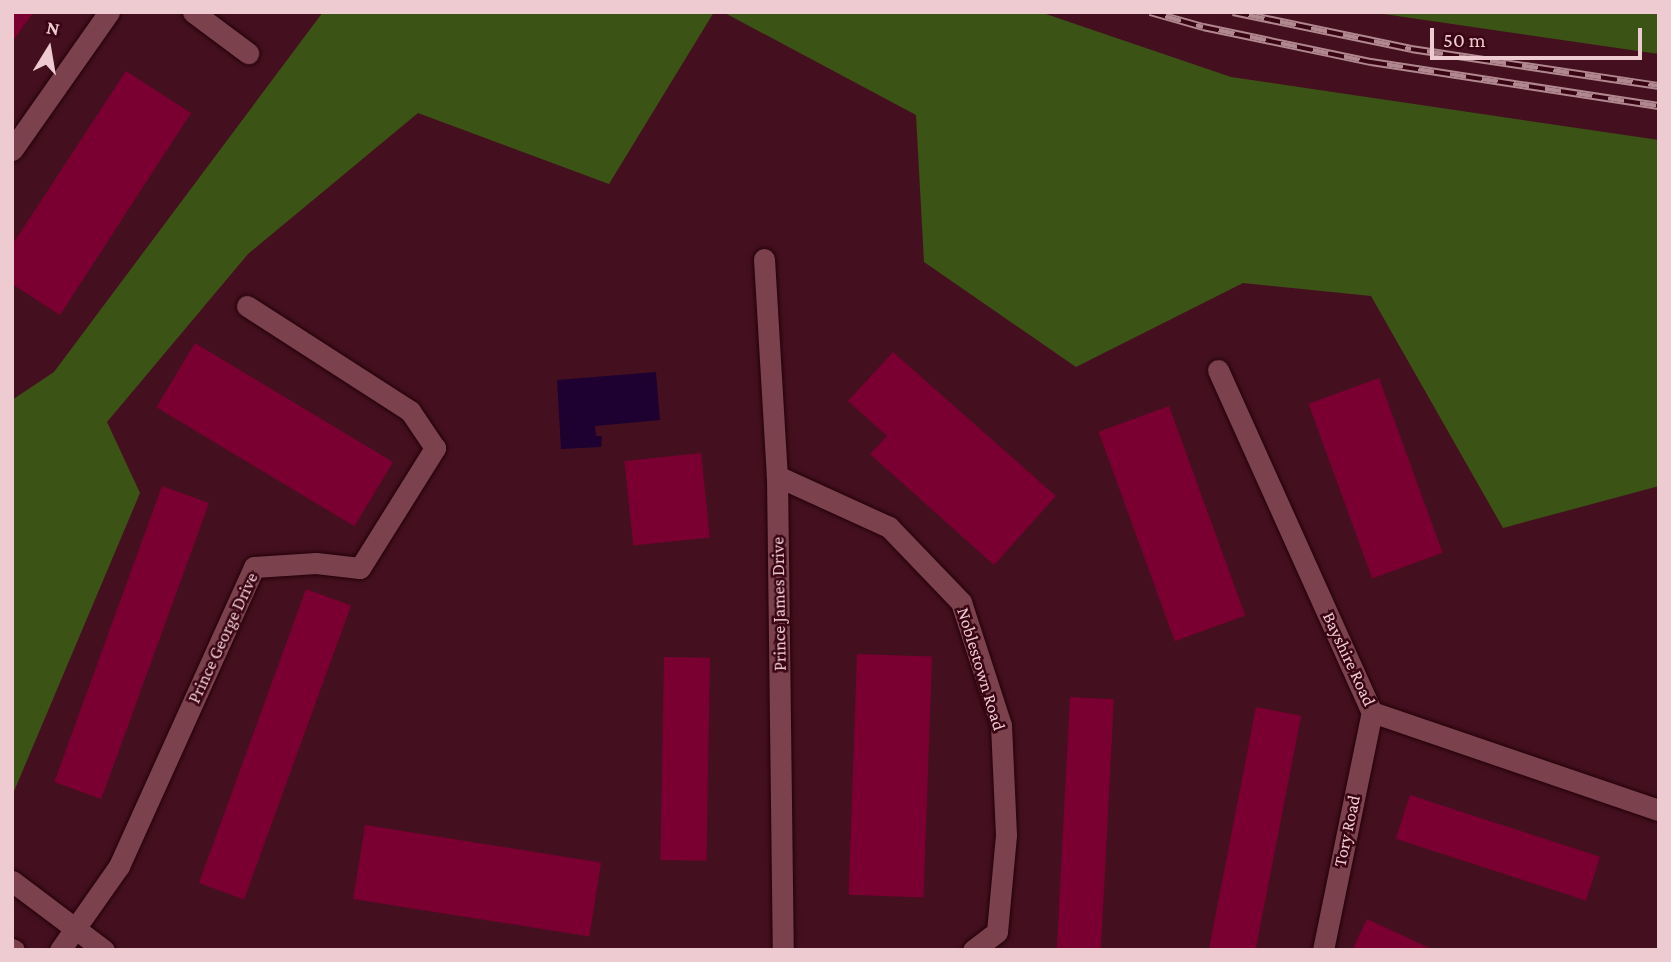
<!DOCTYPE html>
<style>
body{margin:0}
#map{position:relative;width:1671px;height:962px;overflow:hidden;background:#44101f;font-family:"Crimson Pro",serif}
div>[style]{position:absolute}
.forest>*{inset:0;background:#3c5316}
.water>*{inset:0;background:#1e0131}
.building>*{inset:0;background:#790030;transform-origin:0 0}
.roads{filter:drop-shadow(0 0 2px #24010a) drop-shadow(0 0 2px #24010a)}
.minor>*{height:21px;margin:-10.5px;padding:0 10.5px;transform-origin:10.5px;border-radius:10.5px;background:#7b424d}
.rail>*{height:8px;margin-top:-4px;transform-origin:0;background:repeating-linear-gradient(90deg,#390515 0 16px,#b18890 0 32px);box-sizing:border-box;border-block:2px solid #b18890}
span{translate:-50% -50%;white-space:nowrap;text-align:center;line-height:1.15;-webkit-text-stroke:5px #390515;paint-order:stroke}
.street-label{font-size:18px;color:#eecbd0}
.frame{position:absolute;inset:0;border:14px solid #eecbd0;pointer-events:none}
.north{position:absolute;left:14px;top:14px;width:70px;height:70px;-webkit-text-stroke:5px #390515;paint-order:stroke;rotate:11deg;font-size:19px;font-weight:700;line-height:28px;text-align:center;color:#eecbd0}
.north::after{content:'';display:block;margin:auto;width:24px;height:32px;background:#eecbd0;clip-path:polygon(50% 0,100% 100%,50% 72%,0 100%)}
.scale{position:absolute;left:1430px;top:28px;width:212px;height:32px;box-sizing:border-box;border:4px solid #eecbd0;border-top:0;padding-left:9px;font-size:21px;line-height:24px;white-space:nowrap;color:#eecbd0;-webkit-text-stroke:5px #390515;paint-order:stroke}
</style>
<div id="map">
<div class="forest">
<i style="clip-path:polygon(323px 12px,714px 12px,609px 184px,418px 113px,248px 254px,107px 422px,140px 493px,12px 796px,12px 400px,54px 372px)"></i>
<i style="clip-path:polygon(723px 12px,1040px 12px,1231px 77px,1659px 140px,1659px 486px,1503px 528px,1371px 296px,1243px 283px,1076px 367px,924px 262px,916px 115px)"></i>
<i style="clip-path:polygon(1370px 12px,1659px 12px,1659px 54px)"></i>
</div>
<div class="water">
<i style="clip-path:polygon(656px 372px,660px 420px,595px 426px,596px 436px,602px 436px,601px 447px,561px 449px,557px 380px)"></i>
</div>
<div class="building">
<i style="clip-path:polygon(12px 12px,34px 12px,12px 42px)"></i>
<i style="clip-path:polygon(126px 71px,191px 113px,60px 315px,12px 284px,12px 245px)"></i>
<i style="left:195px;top:343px;width:231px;height:75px;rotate:31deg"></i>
<i style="clip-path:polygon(893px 352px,1056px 496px,994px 565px,870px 454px,887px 436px,848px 401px)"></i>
<i style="left:1379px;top:378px;width:186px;height:75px;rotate:70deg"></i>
<i style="left:1169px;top:406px;width:223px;height:75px;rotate:70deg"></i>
<i style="left:701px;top:453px;width:85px;height:77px;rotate:84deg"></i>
<i style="left:162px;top:486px;width:50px;height:315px;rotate:20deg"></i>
<i style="left:306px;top:589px;width:48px;height:313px;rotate:20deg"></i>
<i style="left:857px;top:654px;width:75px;height:241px;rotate:2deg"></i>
<i style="left:664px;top:657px;width:46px;height:203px;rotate:1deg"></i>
<i style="left:1070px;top:697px;width:44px;height:253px;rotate:3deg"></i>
<i style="left:1256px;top:707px;width:46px;height:248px;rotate:11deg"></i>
<i style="left:1410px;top:795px;width:200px;height:46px;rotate:18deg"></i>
<i style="left:365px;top:825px;width:239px;height:75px;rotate:9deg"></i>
<i style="clip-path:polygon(1367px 919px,1434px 950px,1352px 950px)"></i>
</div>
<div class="roads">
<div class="minor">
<i style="left:193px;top:12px;width:69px;rotate:36.7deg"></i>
<i style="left:12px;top:150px;width:169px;rotate:-54.9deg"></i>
<i style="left:764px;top:259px;width:217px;rotate:86.6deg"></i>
<i style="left:777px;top:476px;width:474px;rotate:89.3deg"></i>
<i style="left:1218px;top:370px;width:375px;rotate:65.8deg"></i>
<i style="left:1372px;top:712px;width:303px;rotate:18.9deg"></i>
<i style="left:777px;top:476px;width:123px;rotate:24.5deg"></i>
<i style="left:889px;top:527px;width:104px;rotate:46.2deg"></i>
<i style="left:961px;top:602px;width:129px;rotate:72deg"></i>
<i style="left:1001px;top:725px;width:110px;rotate:87.4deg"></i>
<i style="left:1006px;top:835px;width:97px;rotate:95.3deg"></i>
<i style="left:997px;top:932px;width:30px;rotate:143deg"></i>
<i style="left:12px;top:881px;width:115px;rotate:36.9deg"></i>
<i style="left:12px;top:949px;width:2px;rotate:27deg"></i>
<i style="left:60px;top:950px;width:103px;rotate:-54.9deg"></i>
<i style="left:119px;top:866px;width:328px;rotate:-65.7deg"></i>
<i style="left:254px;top:567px;width:62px;rotate:-3.7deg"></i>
<i style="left:316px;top:563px;width:44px;rotate:6.5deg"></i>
<i style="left:360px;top:568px;width:142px;rotate:-58deg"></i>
<i style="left:435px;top:448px;width:45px;rotate:-124deg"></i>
<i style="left:410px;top:411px;width:194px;rotate:-147.2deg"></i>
<i style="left:1323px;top:950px;width:243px;rotate:-78.4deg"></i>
</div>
</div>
<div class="rail">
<i style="left:1150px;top:12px;width:55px;rotate:15.8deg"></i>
<i style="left:1203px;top:27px;width:172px;rotate:11.8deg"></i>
<i style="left:1371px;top:62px;width:291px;rotate:8.7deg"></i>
<i style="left:1233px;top:12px;width:182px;rotate:11.7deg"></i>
<i style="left:1411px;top:49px;width:251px;rotate:8.5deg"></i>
</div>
<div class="street-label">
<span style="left:779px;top:604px;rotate:-91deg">Prince James Drive</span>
<span style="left:223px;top:638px;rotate:-65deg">Prince George Drive</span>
<span style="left:1349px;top:659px;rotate:65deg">Bayshire Road</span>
<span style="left:981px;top:669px;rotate:73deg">Noblestown Road</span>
<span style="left:1347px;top:831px;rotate:-78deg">Tory Road</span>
</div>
<div class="frame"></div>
<div class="north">N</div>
<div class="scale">50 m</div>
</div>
